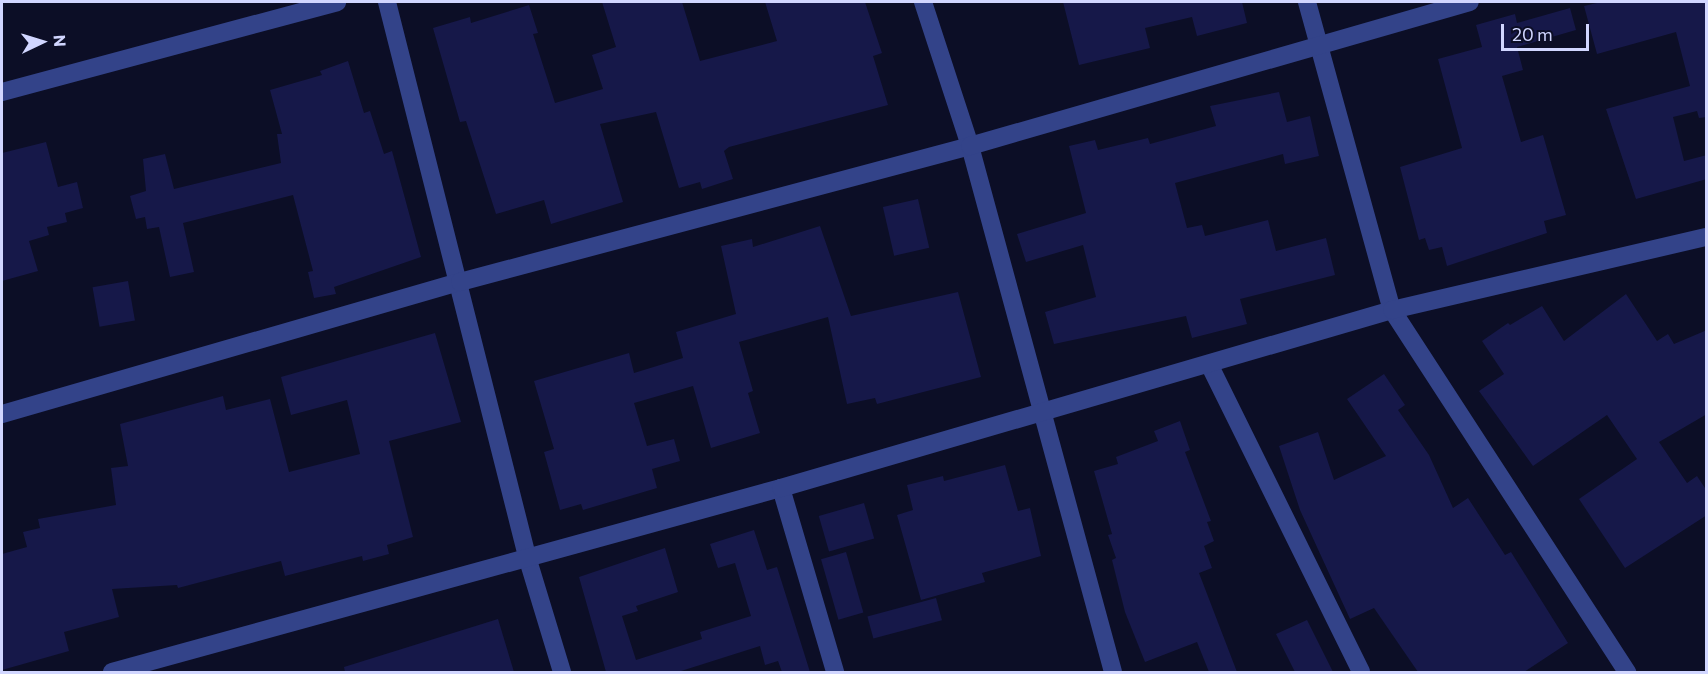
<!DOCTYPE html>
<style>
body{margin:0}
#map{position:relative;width:1708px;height:674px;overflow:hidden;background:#0c0e26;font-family:Commissioner,sans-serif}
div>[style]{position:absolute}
.building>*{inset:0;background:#161849;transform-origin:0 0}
.minor>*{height:18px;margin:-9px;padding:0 9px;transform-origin:9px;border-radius:9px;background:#334389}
span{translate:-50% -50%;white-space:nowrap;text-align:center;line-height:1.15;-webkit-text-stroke:4.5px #0c0e26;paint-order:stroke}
.frame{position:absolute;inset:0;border:3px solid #d1d6ff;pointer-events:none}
.north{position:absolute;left:12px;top:12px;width:60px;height:60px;-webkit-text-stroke:4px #0c0e26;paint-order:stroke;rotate:86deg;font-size:16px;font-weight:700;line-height:24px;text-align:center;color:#d1d6ff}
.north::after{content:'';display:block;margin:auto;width:21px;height:27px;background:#d1d6ff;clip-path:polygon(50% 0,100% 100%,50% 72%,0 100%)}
.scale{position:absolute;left:1501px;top:24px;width:88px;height:27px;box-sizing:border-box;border:3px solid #d1d6ff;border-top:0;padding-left:8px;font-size:18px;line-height:21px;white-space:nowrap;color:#d1d6ff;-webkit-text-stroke:4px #0c0e26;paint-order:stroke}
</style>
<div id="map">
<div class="building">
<i style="clip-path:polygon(602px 2px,682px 2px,700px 61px,777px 41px,765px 2px,865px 2px,882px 53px,873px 56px,888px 105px,729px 147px,724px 151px,733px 179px,702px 189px,700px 182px,679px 188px,656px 112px,600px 124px,623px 202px,551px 224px,544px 200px,496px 214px,466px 121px,460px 122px,433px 28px,470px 17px,471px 23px,529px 5px,538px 33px,533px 34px,555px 103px,603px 89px,592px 55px,616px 47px)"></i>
<i style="clip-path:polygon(1063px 2px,1242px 2px,1247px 23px,1197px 36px,1192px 17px,1145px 28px,1150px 48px,1079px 65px)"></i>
<i style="clip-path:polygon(1601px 2px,1707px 2px,1707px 117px,1699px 118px,1697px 111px,1673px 117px,1684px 161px,1707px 155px,1707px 179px,1636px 199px,1606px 109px,1690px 86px,1676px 32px,1597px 54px,1584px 6px)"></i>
<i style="clip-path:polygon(1570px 8px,1576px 30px,1517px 47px,1523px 70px,1502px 76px,1521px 142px,1543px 135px,1566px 215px,1544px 221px,1547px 233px,1447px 266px,1442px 247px,1429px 250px,1425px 238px,1419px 240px,1400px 167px,1462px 148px,1438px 59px,1482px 47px,1476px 25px,1515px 14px,1517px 23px)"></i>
<i style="clip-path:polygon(348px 61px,364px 113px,370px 111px,384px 154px,392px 151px,421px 257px,334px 287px,336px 294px,314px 298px,308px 272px,313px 271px,293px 195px,183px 223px,194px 272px,170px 277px,159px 227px,147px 229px,145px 217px,136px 219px,130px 196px,146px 191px,143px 159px,165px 154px,174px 189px,281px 163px,277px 134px,282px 134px,270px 90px,322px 75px,320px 71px)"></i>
<i style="clip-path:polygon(1279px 92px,1287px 122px,1310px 116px,1319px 156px,1285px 164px,1283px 154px,1175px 183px,1187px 228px,1202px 225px,1205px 236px,1268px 220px,1276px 251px,1326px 238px,1335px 275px,1240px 299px,1247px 324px,1192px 338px,1186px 316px,1054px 344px,1045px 312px,1096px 297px,1083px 245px,1026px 262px,1017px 234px,1086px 213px,1069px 146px,1095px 140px,1098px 150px,1148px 138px,1150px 144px,1216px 126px,1210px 106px)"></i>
<i style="clip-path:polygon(46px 142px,58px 187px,77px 182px,83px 208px,65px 213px,67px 222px,47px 227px,49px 235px,29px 241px,38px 271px,2px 281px,2px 153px)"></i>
<i style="left:918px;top:199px;width:50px;height:36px;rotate:77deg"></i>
<i style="clip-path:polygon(820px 226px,851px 316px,958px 292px,981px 377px,877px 404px,875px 398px,847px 404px,828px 317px,739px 342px,753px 391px,748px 393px,760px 433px,711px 448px,693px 386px,634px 403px,647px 446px,674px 439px,680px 461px,652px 469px,657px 488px,583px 510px,581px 504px,560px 510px,544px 452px,554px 449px,534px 381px,629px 353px,634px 373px,683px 358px,676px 332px,736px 314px,721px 246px,752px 239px,753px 247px)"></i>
<i style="left:128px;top:281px;width:40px;height:36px;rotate:80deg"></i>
<i style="clip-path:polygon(1626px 294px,1657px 341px,1668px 334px,1674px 344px,1707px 330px,1707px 414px,1659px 442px,1687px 483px,1697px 476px,1707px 491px,1707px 515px,1625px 568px,1579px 499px,1637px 459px,1607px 415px,1533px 466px,1479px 391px,1504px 374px,1482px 341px,1508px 323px,1510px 325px,1542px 306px,1564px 341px)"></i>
<i style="clip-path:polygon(435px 333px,461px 422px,389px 441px,413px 537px,387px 545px,389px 554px,363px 561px,362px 556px,285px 576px,281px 561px,178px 588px,177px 585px,112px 589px,119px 617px,64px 632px,69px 651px,2px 670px,2px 554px,27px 547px,23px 532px,40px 528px,38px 519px,116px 505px,111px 468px,128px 466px,120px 424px,223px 396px,226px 410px,270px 399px,289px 472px,360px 454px,347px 400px,291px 415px,281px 377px)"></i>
<i style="clip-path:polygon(1384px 374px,1405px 405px,1398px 410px,1429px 455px,1453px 508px,1468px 498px,1505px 555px,1511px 552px,1568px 643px,1524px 672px,1418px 672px,1374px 608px,1350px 619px,1300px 510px,1279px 446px,1318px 432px,1334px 480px,1386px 456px,1347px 399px)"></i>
<i style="clip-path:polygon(1180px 421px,1190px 450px,1185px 452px,1211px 521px,1207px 522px,1214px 541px,1204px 546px,1212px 568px,1199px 573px,1237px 672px,1209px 672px,1197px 642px,1145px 662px,1125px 612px,1112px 560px,1116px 558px,1108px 535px,1112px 534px,1094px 471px,1118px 464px,1116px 457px,1158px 441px,1154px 431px)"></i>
<i style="clip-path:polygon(1005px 465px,1018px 511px,1030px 508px,1041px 556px,982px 573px,985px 582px,921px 600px,897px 515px,913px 510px,907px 485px,943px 476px,944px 481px)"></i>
<i style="left:864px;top:503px;width:37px;height:47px;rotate:74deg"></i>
<i style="clip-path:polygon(754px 530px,767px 570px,777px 567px,810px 672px,782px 672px,778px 661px,765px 665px,760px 646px,678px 672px,606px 672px,579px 577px,665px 548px,678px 592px,636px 606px,638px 611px,622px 616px,636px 660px,702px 639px,700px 632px,751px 616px,735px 563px,718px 568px,710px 544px)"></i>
<i style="left:846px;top:552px;width:63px;height:26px;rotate:74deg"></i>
<i style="left:936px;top:598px;width:23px;height:71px;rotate:75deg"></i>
<i style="clip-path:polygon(498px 619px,514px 672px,345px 672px,344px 667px)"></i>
<i style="clip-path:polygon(1307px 620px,1333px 672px,1295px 672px,1276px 634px)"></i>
</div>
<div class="minor">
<i style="left:387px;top:2px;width:576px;rotate:75.82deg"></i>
<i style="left:528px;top:560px;width:117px;rotate:73.1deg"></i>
<i style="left:923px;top:2px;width:151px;rotate:71.9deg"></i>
<i style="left:970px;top:146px;width:545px;rotate:74.79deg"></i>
<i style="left:1307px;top:2px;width:320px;rotate:74.6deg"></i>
<i style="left:1392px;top:310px;width:432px;rotate:57deg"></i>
<i style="left:2px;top:92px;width:347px;rotate:-15deg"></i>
<i style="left:1209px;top:364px;width:343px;rotate:63.7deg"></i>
<i style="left:2px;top:414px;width:477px;rotate:-16.1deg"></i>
<i style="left:460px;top:282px;width:528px;rotate:-14.93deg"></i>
<i style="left:970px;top:146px;width:520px;rotate:-16.07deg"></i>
<i style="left:781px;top:488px;width:192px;rotate:73.6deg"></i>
<i style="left:112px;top:672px;width:694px;rotate:-15.38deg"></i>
<i style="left:781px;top:488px;width:636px;rotate:-16.24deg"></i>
<i style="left:1392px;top:310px;width:322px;rotate:-13.1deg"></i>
</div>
<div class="frame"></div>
<div class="north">N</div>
<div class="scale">20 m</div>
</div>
